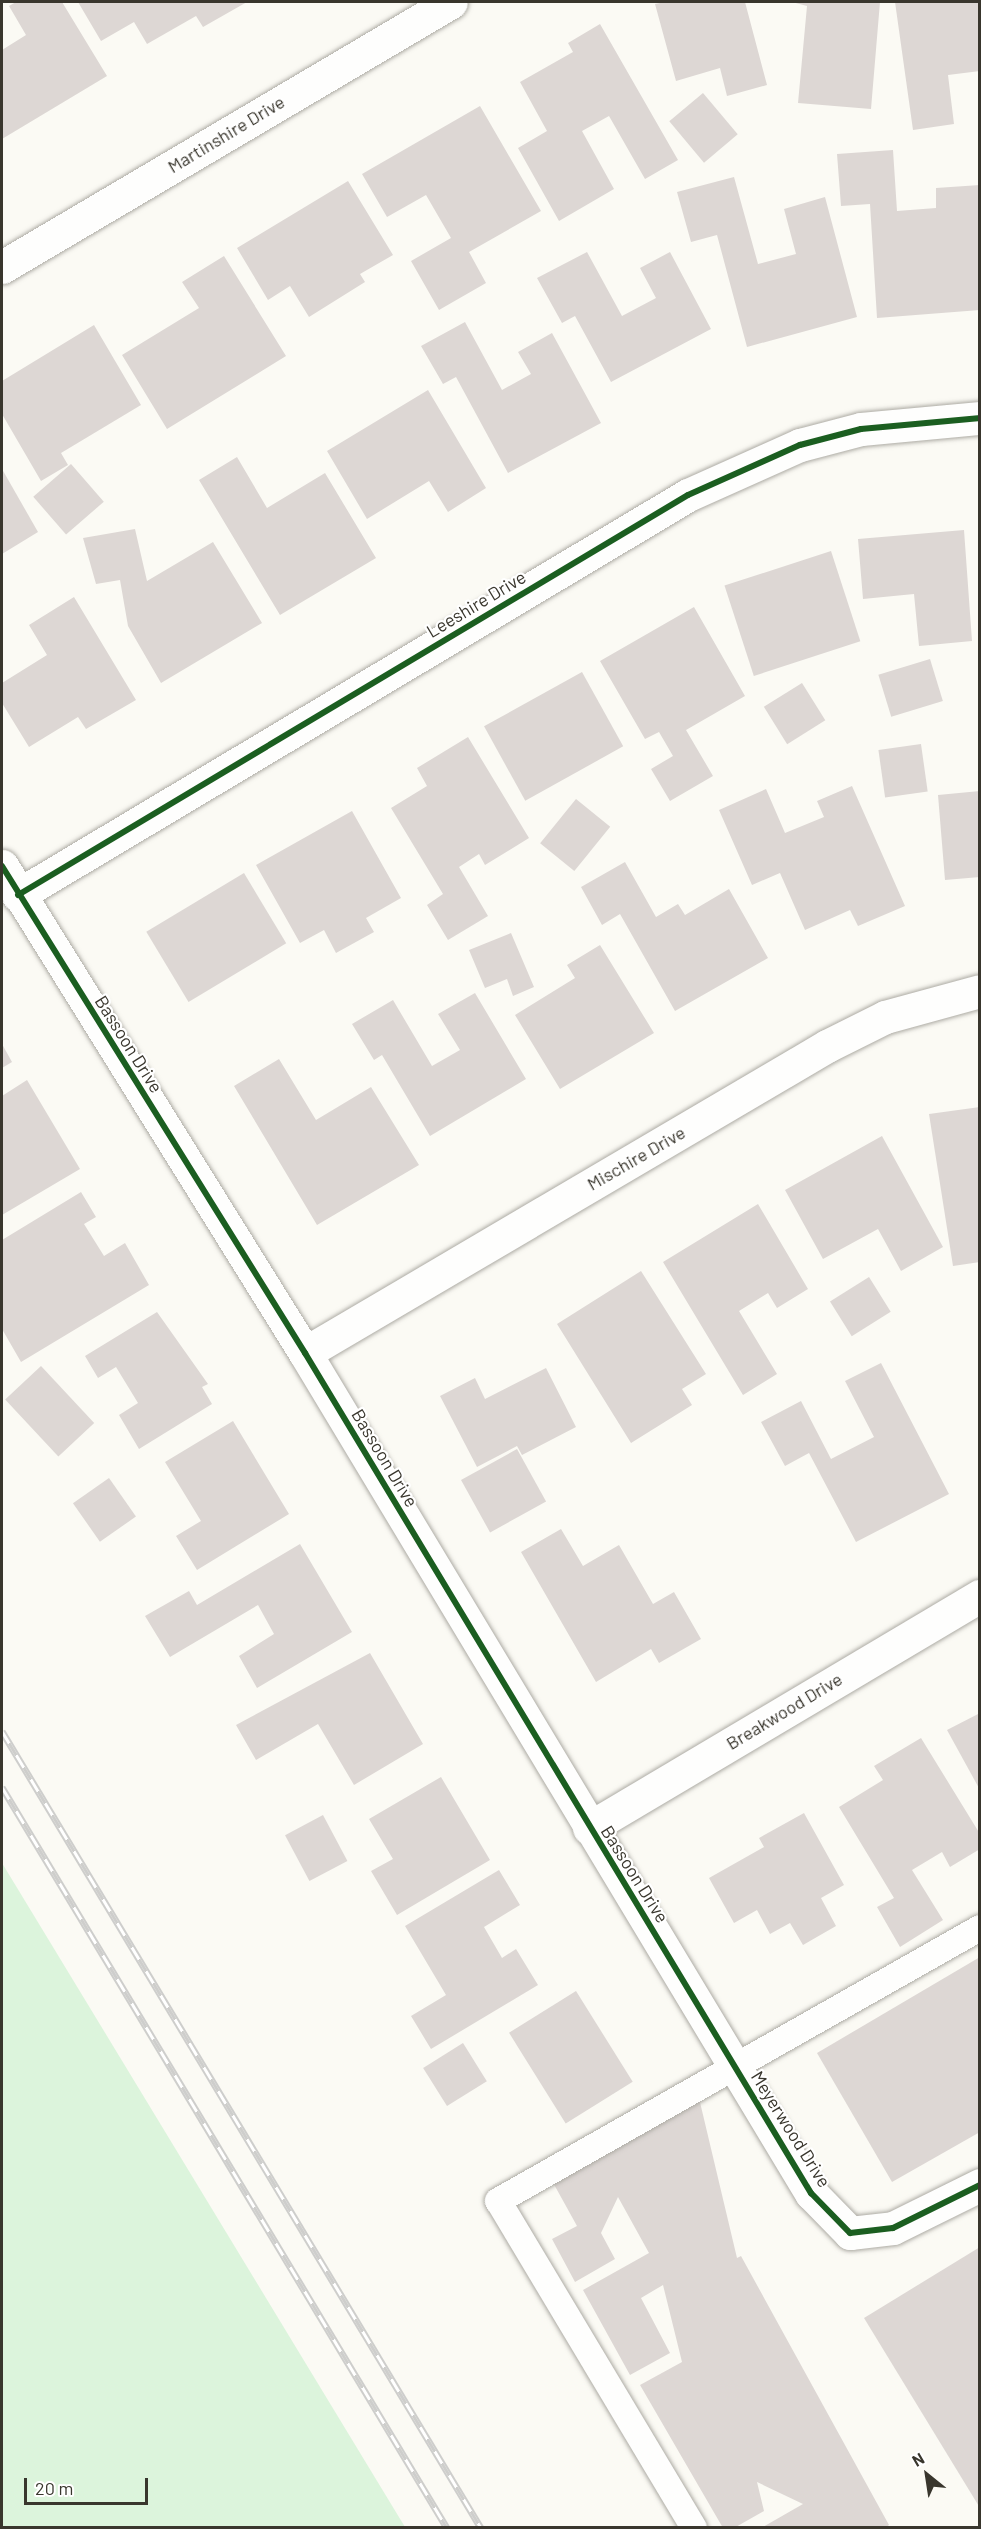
<!DOCTYPE html>
<style>
body{margin:0}
#map{position:relative;width:981px;height:2529px;overflow:hidden;background:#fbfaf4;font-family:Barlow,sans-serif}
div>[style]{position:absolute}
.green>*{inset:0;background:#dcf4dc}
.building>*{inset:0;background:#ddd7d4;transform-origin:0 0}
.roads{filter:drop-shadow(0 0 2px #adaba4) drop-shadow(0 0 2px #adaba4)}
.service>*{height:26px;margin:-13px;padding:0 13px;transform-origin:13px;border-radius:13px;background:#fefefd}
.minor>*{height:33px;margin:-16.5px;padding:0 16.5px;transform-origin:16.5px;border-radius:16.5px;background:#fefefd}
.rail>*{height:7px;margin-top:-3.5px;transform-origin:0;background:repeating-linear-gradient(90deg,#fff 0 14px,#cececc 0 28px);box-sizing:border-box;border-block:2px solid #cececc}
.cycleway>*{height:6px;margin:-3px;padding:0 3px;transform-origin:3px;border-radius:3px;background:#1b5e20}
span{translate:-50% -50%;white-space:nowrap;text-align:center;line-height:1.15;-webkit-text-stroke:4.5px #fff;paint-order:stroke}
.street-label{font-size:18px;color:#39362d}
.frame{position:absolute;inset:0;border:3px solid #39362d;pointer-events:none}
.north{position:absolute;left:897px;top:2445px;width:60px;height:60px;-webkit-text-stroke:4px #fff;paint-order:stroke;rotate:330deg;font-size:16px;font-weight:700;line-height:24px;text-align:center;color:#39362d}
.north::after{content:'';display:block;margin:auto;width:21px;height:27px;background:#39362d;clip-path:polygon(50% 0,100% 100%,50% 72%,0 100%)}
.scale{position:absolute;left:24px;top:2478px;width:124px;height:27px;box-sizing:border-box;border:3px solid #39362d;border-top:0;padding-left:8px;font-size:18px;line-height:21px;white-space:nowrap;color:#39362d;-webkit-text-stroke:4px #fff;paint-order:stroke}
</style>
<div id="map">
<div class="green">
<i style="clip-path:polygon(2px 1863px,405px 2527px,2px 2527px)"></i>
</div>
<div class="building">
<i style="clip-path:polygon(16px 2px,62px 2px,107px 76px,2px 139px,2px 50px,26px 35px,9px 6px)"></i>
<i style="clip-path:polygon(78px 2px,247px 2px,203px 27px,196px 16px,147px 44px,134px 22px,101px 41px)"></i>
<i style="clip-path:polygon(665px 2px,745px 2px,767px 85px,727px 96px,720px 68px,676px 81px,655px 4px)"></i>
<i style="clip-path:polygon(792px 2px,880px 2px,871px 109px,798px 103px,807px 6px)"></i>
<i style="clip-path:polygon(895px 2px,980px 2px,980px 71px,948px 75px,954px 124px,913px 130px)"></i>
<i style="clip-path:polygon(600px 24px,678px 160px,645px 179px,609px 116px,582px 131px,614px 189px,559px 221px,518px 148px,547px 131px,520px 82px,573px 52px,568px 43px)"></i>
<i style="left:703px;top:93px;width:54px;height:44px;rotate:50deg"></i>
<i style="clip-path:polygon(480px 106px,541px 211px,469px 252px,486px 283px,439px 310px,411px 261px,451px 238px,426px 195px,387px 217px,362px 174px)"></i>
<i style="clip-path:polygon(893px 150px,897px 211px,936px 208px,936px 188px,980px 185px,980px 310px,877px 318px,870px 204px,841px 206px,837px 154px)"></i>
<i style="clip-path:polygon(734px 177px,758px 264px,796px 254px,784px 209px,825px 197px,857px 317px,747px 347px,717px 235px,691px 242px,677px 192px)"></i>
<i style="clip-path:polygon(348px 181px,393px 255px,360px 274px,365px 282px,309px 317px,290px 286px,268px 300px,237px 248px)"></i>
<i style="clip-path:polygon(587px 252px,622px 316px,656px 298px,640px 268px,670px 252px,711px 329px,611px 382px,575px 316px,562px 323px,537px 278px)"></i>
<i style="clip-path:polygon(224px 256px,286px 356px,167px 429px,122px 355px,199px 308px,182px 282px)"></i>
<i style="clip-path:polygon(465px 322px,502px 390px,531px 374px,518px 352px,552px 333px,601px 423px,508px 473px,456px 377px,443px 384px,421px 346px)"></i>
<i style="clip-path:polygon(94px 325px,141px 405px,61px 453px,68px 465px,41px 481px,2px 414px,2px 381px)"></i>
<i style="clip-path:polygon(428px 390px,486px 488px,448px 512px,429px 481px,367px 519px,327px 451px)"></i>
<i style="clip-path:polygon(237px 457px,267px 508px,325px 473px,376px 558px,280px 615px,199px 480px)"></i>
<i style="left:71px;top:464px;width:50px;height:50px;rotate:49deg"></i>
<i style="clip-path:polygon(2px 469px,38px 532px,2px 554px)"></i>
<i style="clip-path:polygon(135px 529px,147px 581px,213px 542px,262px 623px,161px 683px,128px 626px,120px 580px,96px 584px,83px 538px)"></i>
<i style="clip-path:polygon(964px 530px,972px 641px,919px 646px,914px 594px,863px 599px,858px 539px)"></i>
<i style="left:831px;top:551px;width:95px;height:112px;rotate:72deg"></i>
<i style="clip-path:polygon(74px 597px,136px 700px,86px 729px,78px 717px,29px 747px,2px 703px,2px 683px,47px 655px,29px 625px)"></i>
<i style="clip-path:polygon(694px 607px,745px 696px,686px 730px,713px 776px,670px 801px,651px 769px,673px 756px,659px 732px,645px 739px,600px 661px)"></i>
<i style="left:930px;top:659px;width:44px;height:54px;rotate:73deg"></i>
<i style="left:582px;top:672px;width:85px;height:112px;rotate:61deg"></i>
<i style="left:802px;top:683px;width:44px;height:45px;rotate:58deg"></i>
<i style="clip-path:polygon(468px 737px,529px 838px,485px 865px,479px 854px,459px 867px,488px 916px,448px 940px,427px 905px,443px 894px,391px 808px,427px 786px,417px 768px)"></i>
<i style="left:921px;top:744px;width:48px;height:43px;rotate:82deg"></i>
<i style="clip-path:polygon(852px 786px,905px 906px,858px 926px,850px 910px,805px 930px,780px 873px,752px 885px,719px 810px,766px 789px,785px 833px,824px 817px,817px 801px)"></i>
<i style="clip-path:polygon(980px 791px,980px 877px,945px 880px,938px 795px)"></i>
<i style="left:576px;top:799px;width:44px;height:57px;rotate:39deg"></i>
<i style="clip-path:polygon(352px 811px,401px 898px,366px 918px,374px 932px,336px 953px,324px 930px,300px 943px,256px 865px)"></i>
<i style="clip-path:polygon(625px 862px,656px 917px,678px 904px,685px 915px,729px 889px,768px 958px,675px 1011px,620px 914px,602px 925px,581px 887px)"></i>
<i style="left:244px;top:873px;width:82px;height:114px;rotate:59deg"></i>
<i style="clip-path:polygon(511px 933px,534px 987px,513px 996px,507px 979px,485px 988px,469px 950px)"></i>
<i style="clip-path:polygon(600px 945px,654px 1033px,560px 1089px,515px 1015px,575px 978px,567px 965px)"></i>
<i style="clip-path:polygon(475px 993px,526px 1079px,430px 1136px,382px 1055px,374px 1060px,352px 1024px,393px 1000px,432px 1066px,460px 1050px,438px 1014px)"></i>
<i style="clip-path:polygon(2px 1044px,12px 1062px,2px 1068px)"></i>
<i style="clip-path:polygon(279px 1059px,316px 1120px,371px 1087px,419px 1165px,317px 1225px,234px 1086px)"></i>
<i style="clip-path:polygon(27px 1080px,80px 1169px,2px 1215px,2px 1096px)"></i>
<i style="clip-path:polygon(980px 1107px,980px 1262px,953px 1266px,929px 1114px)"></i>
<i style="clip-path:polygon(882px 1136px,943px 1247px,901px 1271px,878px 1229px,823px 1259px,785px 1190px)"></i>
<i style="clip-path:polygon(81px 1192px,96px 1217px,84px 1224px,104px 1256px,125px 1243px,149px 1285px,21px 1362px,2px 1329px,2px 1240px)"></i>
<i style="clip-path:polygon(758px 1204px,808px 1289px,777px 1308px,768px 1293px,739px 1311px,777px 1374px,743px 1395px,663px 1262px)"></i>
<i style="clip-path:polygon(641px 1271px,706px 1374px,682px 1389px,692px 1405px,631px 1443px,557px 1324px)"></i>
<i style="left:869px;top:1277px;width:41px;height:46px;rotate:58deg"></i>
<i style="clip-path:polygon(157px 1312px,208px 1384px,202px 1387px,212px 1404px,139px 1449px,119px 1415px,138px 1403px,116px 1367px,98px 1378px,85px 1356px)"></i>
<i style="clip-path:polygon(881px 1363px,949px 1494px,856px 1542px,809px 1453px,785px 1466px,761px 1422px,801px 1401px,831px 1459px,874px 1437px,845px 1381px)"></i>
<i style="left:41px;top:1366px;width:78px;height:49px;rotate:47deg"></i>
<i style="clip-path:polygon(546px 1368px,576px 1427px,522px 1455px,517px 1446px,477px 1467px,440px 1396px,475px 1378px,485px 1399px)"></i>
<i style="clip-path:polygon(233px 1421px,289px 1514px,197px 1570px,176px 1536px,201px 1521px,165px 1462px)"></i>
<i style="left:517px;top:1449px;width:60px;height:64px;rotate:61deg"></i>
<i style="left:109px;top:1478px;width:47px;height:44px;rotate:55deg"></i>
<i style="clip-path:polygon(561px 1529px,583px 1566px,619px 1545px,653px 1604px,674px 1592px,701px 1639px,659px 1663px,651px 1649px,596px 1682px,521px 1552px)"></i>
<i style="clip-path:polygon(300px 1544px,352px 1632px,257px 1688px,239px 1656px,274px 1634px,258px 1605px,170px 1657px,145px 1616px,189px 1591px,197px 1605px)"></i>
<i style="clip-path:polygon(370px 1653px,423px 1744px,354px 1785px,318px 1724px,256px 1760px,236px 1725px)"></i>
<i style="clip-path:polygon(980px 1713px,980px 1790px,947px 1730px)"></i>
<i style="clip-path:polygon(921px 1738px,980px 1834px,980px 1849px,950px 1867px,942px 1852px,912px 1870px,943px 1920px,900px 1947px,877px 1907px,894px 1898px,839px 1807px,883px 1780px,874px 1766px)"></i>
<i style="clip-path:polygon(441px 1777px,490px 1860px,397px 1915px,371px 1871px,393px 1859px,369px 1819px)"></i>
<i style="clip-path:polygon(804px 1813px,844px 1885px,821px 1898px,836px 1926px,803px 1945px,790px 1923px,770px 1934px,757px 1910px,734px 1923px,709px 1878px,764px 1847px,759px 1838px)"></i>
<i style="left:323px;top:1815px;width:52px;height:43px;rotate:62deg"></i>
<i style="clip-path:polygon(499px 1870px,520px 1905px,484px 1927px,502px 1958px,516px 1949px,538px 1985px,431px 2049px,411px 2016px,446px 1995px,405px 1926px)"></i>
<i style="clip-path:polygon(980px 1957px,980px 2132px,892px 2182px,817px 2053px)"></i>
<i style="left:576px;top:1991px;width:107px;height:79px;rotate:58deg"></i>
<i style="left:463px;top:2043px;width:45px;height:47px;rotate:58deg"></i>
<i style="clip-path:polygon(699px 2098px,737px 2258px,741px 2256px,889px 2525px,885px 2528px,761px 2528px,803px 2504px,757px 2482px,764px 2511px,734px 2528px,723px 2528px,640px 2385px,682px 2362px,663px 2285px,641px 2298px,670px 2353px,630px 2375px,583px 2290px,649px 2253px,618px 2197px,601px 2233px,615px 2259px,575px 2282px,552px 2239px,577px 2226px,551px 2179px)"></i>
<i style="clip-path:polygon(980px 2247px,980px 2508px,864px 2318px)"></i>
</div>
<div class="roads">
<div class="service">
<i style="left:694px;top:2528px;width:381px;rotate:-120.9deg"></i>
<i style="left:498px;top:2201px;width:554px;rotate:-29.53deg"></i>
</div>
<div class="minor">
<i style="left:2px;top:267px;width:521px;rotate:-30.55deg"></i>
<i style="left:2px;top:866px;width:574px;rotate:58.11deg"></i>
<i style="left:305px;top:1353px;width:981px;rotate:58.94deg"></i>
<i style="left:811px;top:2193px;width:56px;rotate:45.7deg"></i>
<i style="left:850px;top:2233px;width:43px;rotate:-6.6deg"></i>
<i style="left:893px;top:2228px;width:97px;rotate:-26.3deg"></i>
<i style="left:18px;top:895px;width:780px;rotate:-30.84deg"></i>
<i style="left:688px;top:495px;width:123px;rotate:-24.1deg"></i>
<i style="left:800px;top:445px;width:63px;rotate:-14.7deg"></i>
<i style="left:861px;top:429px;width:120px;rotate:-5.3deg"></i>
<i style="left:305px;top:1353px;width:606px;rotate:-30.46deg"></i>
<i style="left:827px;top:1046px;width:65px;rotate:-26.6deg"></i>
<i style="left:885px;top:1017px;width:98px;rotate:-15.3deg"></i>
<i style="left:589px;top:1828px;width:455px;rotate:-30.7deg"></i>
</div>
</div>
<div class="rail">
<i style="left:2px;top:1731px;width:930px;rotate:58.99deg"></i>
<i style="left:2px;top:1787px;width:864px;rotate:59.01deg"></i>
</div>
<div class="cycleway">
<i style="left:2px;top:866px;width:574px;rotate:58.11deg"></i>
<i style="left:305px;top:1353px;width:981px;rotate:58.94deg"></i>
<i style="left:811px;top:2193px;width:56px;rotate:45.7deg"></i>
<i style="left:850px;top:2233px;width:43px;rotate:-6.6deg"></i>
<i style="left:893px;top:2228px;width:97px;rotate:-26.3deg"></i>
<i style="left:18px;top:895px;width:780px;rotate:-30.84deg"></i>
<i style="left:688px;top:495px;width:123px;rotate:-24.1deg"></i>
<i style="left:800px;top:445px;width:63px;rotate:-14.7deg"></i>
<i style="left:861px;top:429px;width:120px;rotate:-5.3deg"></i>
</div>
<div class="street-label">
<span style="left:226px;top:134px;rotate:-31deg">Martinshire Drive</span>
<span style="left:476px;top:604px;rotate:-31deg">Leeshire Drive</span>
<span style="left:129px;top:1044px;rotate:58deg">Bassoon Drive</span>
<span style="left:636px;top:1158px;rotate:-30deg">Mischire Drive</span>
<span style="left:385px;top:1458px;rotate:59deg">Bassoon Drive</span>
<span style="left:784px;top:1711px;rotate:-31deg">Breakwood Drive</span>
<span style="left:635px;top:1874px;rotate:58deg">Bassoon Drive</span>
<span style="left:791px;top:2129px;rotate:58deg">Meyerwood Drive</span>
</div>
<div class="frame"></div>
<div class="north">N</div>
<div class="scale">20 m</div>
</div>
